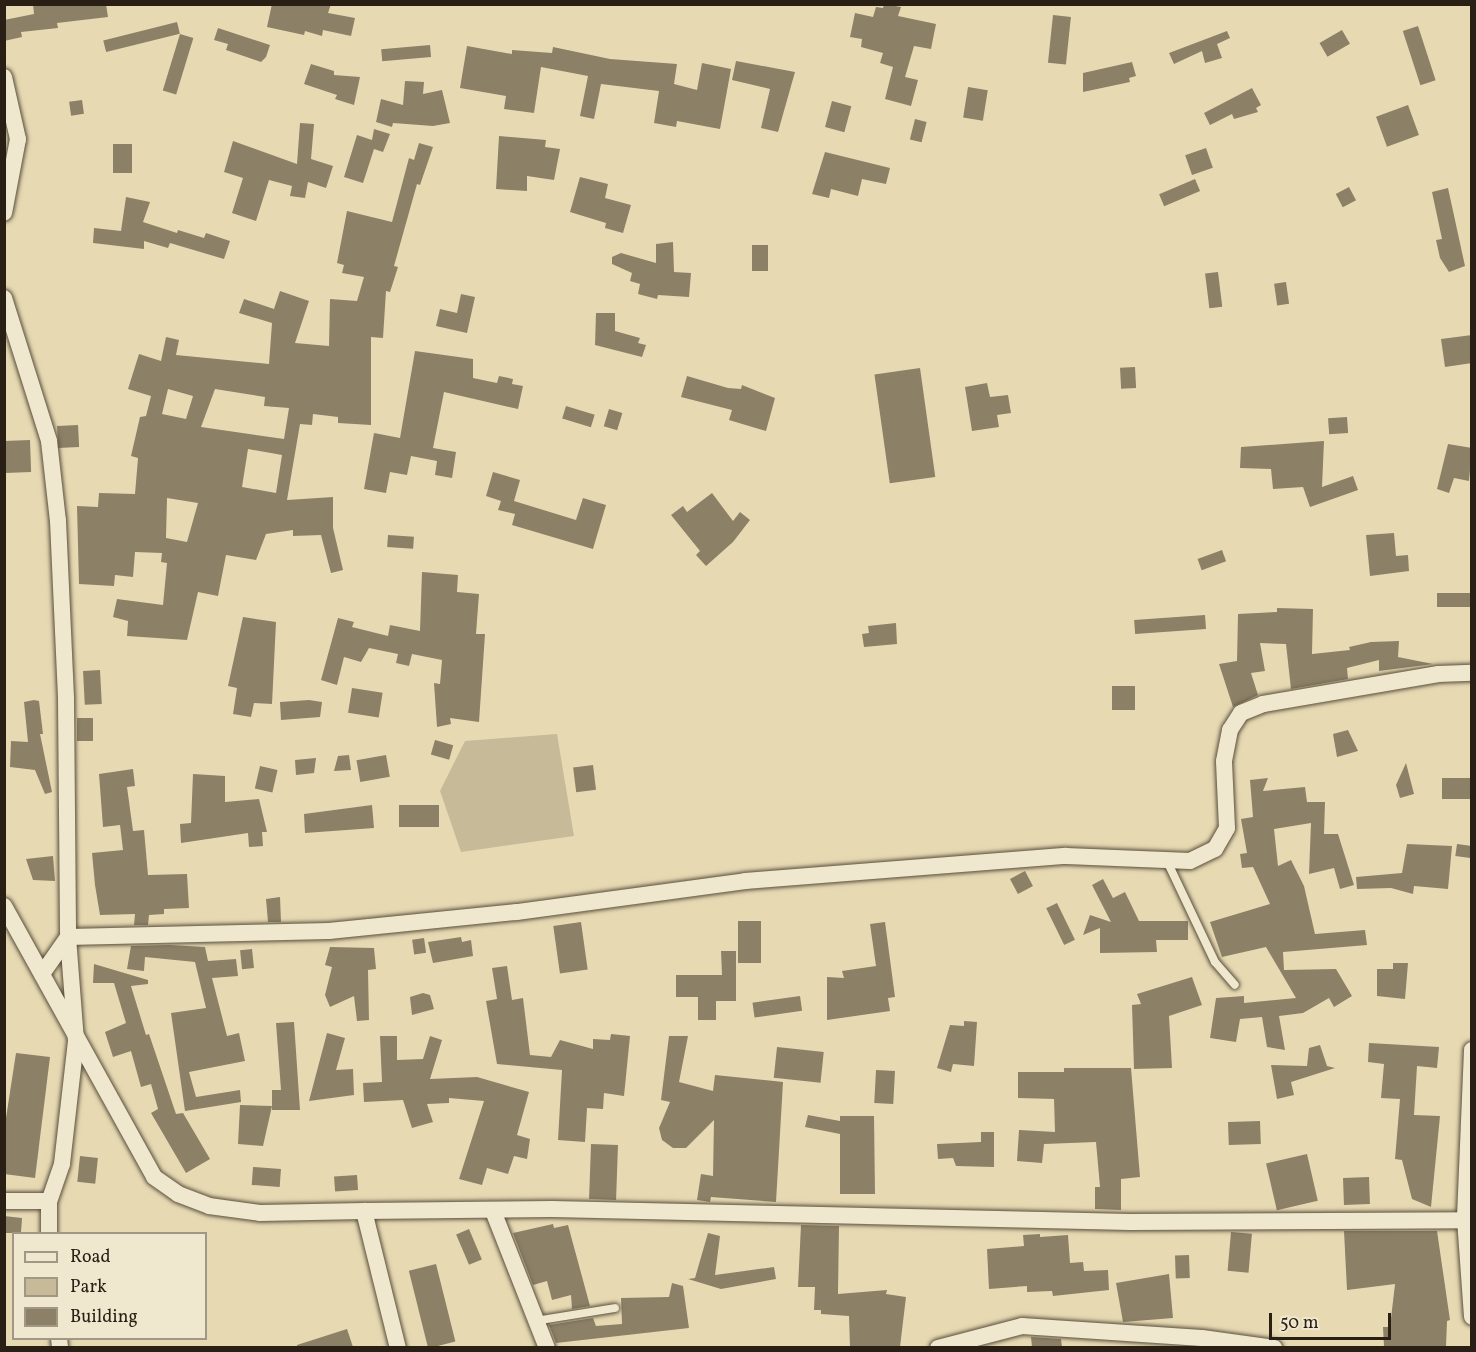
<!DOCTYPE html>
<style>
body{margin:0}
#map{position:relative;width:1476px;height:1352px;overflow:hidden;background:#e7dab3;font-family:Vollkorn,serif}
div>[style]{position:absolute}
.green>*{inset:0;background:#c7ba98}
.building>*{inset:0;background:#8c8067;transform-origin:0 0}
.roads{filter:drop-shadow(0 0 2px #594e3c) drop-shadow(0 0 2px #594e3c)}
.service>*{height:8px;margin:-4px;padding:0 4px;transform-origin:4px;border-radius:4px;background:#efe7ce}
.minor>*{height:16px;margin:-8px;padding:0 8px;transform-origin:8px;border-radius:8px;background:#efe7ce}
span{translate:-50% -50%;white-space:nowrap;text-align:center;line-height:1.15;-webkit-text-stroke:4.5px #efe7ce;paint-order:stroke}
.frame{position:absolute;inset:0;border:6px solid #2a1f15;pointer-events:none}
.legend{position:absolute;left:12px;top:1232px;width:195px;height:108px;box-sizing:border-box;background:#efe7ce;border:2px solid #a09784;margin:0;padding:8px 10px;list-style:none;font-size:18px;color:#2a1f15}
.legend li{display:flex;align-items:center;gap:12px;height:30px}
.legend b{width:30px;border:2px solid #a09784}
.scale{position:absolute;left:1269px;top:1313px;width:122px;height:27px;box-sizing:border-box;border:3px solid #2a1f15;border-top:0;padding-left:8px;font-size:18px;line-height:21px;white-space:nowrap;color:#2a1f15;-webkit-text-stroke:4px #efe7ce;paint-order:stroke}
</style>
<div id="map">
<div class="green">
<i style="clip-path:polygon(557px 734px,574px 836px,461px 852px,440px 791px,465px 741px)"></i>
</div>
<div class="building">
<i style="clip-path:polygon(33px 4px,106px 4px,108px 17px,57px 23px,58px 28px,21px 32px,22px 37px,4px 41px,4px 20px,34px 14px)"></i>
<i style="clip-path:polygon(272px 4px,331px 4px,328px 13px,355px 18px,351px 36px,323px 30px,322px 36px,305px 31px,304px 35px,267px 27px)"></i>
<i style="clip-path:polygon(884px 4px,901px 7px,898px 16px,936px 24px,931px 49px,914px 46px,905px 77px,918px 80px,911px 106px,885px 99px,893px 67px,880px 63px,883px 53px,861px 47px,862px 39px,850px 37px,855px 13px,873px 17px,876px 7px,883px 8px)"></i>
<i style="left:1053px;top:15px;width:18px;height:48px;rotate:6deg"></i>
<i style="left:177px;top:22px;width:12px;height:76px;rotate:76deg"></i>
<i style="left:1418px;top:26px;width:57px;height:16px;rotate:72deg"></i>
<i style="clip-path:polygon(218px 28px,270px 45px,266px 57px,261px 62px,226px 50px,228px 44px,214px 40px)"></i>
<i style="left:1342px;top:30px;width:16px;height:26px;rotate:60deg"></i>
<i style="clip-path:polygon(1227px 31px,1230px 38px,1217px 44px,1222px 58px,1205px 63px,1202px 51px,1174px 64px,1169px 53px)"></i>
<i style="left:180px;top:34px;width:14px;height:59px;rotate:17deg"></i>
<i style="left:430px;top:45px;width:12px;height:49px;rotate:85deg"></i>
<i style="clip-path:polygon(467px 46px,512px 54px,512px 50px,552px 53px,553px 47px,610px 59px,677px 64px,674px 84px,697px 90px,702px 63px,731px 69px,720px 129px,677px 121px,676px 127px,654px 123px,659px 91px,601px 84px,594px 119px,580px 116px,588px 76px,541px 67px,534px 113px,504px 109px,506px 96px,460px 88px)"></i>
<i style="clip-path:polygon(736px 61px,795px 72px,778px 132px,761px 128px,770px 89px,732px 80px)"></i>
<i style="clip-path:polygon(1132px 62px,1136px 76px,1129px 78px,1130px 82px,1083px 92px,1083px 73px)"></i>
<i style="clip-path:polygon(311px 64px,334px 71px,334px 75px,360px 77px,354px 105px,335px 99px,337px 95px,304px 84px)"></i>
<i style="clip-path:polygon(405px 81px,424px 82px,423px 94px,442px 90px,450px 123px,433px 126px,393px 123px,392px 127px,376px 122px,381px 99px,403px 105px)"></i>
<i style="left:968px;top:87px;width:20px;height:31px;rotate:9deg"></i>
<i style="clip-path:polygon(1252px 88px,1261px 105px,1256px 108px,1258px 112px,1234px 119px,1232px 114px,1210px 125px,1204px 113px)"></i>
<i style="left:82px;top:100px;width:14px;height:13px;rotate:82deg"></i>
<i style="left:832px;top:101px;width:20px;height:27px;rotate:15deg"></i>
<i style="left:1408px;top:105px;width:32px;height:34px;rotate:70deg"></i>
<i style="left:915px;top:119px;width:12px;height:21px;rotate:14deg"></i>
<i style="clip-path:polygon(300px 123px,314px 124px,311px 159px,333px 166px,326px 188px,308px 182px,305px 198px,290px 196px,292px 186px,269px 180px,256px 221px,232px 213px,243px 178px,224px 172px,233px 141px,297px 164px)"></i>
<i style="clip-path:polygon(374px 129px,390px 134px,383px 152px,374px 149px,363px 183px,344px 177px,357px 135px,372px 140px)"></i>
<i style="clip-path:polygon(499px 136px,546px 140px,545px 147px,560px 149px,554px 180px,527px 176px,527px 191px,496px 189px)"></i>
<i style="clip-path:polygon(evenodd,419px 143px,433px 147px,420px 185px,417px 184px,394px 266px,398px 267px,390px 292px,386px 291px,383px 338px,371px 337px,371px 425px,338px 423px,338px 417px,313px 414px,312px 425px,300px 424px,287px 500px,333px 497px,333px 528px,343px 570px,331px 573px,321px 535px,293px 536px,293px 530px,266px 534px,256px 560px,226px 555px,218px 596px,198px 592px,187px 640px,127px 636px,128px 621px,113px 617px,117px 599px,163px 605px,167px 563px,161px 562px,162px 553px,135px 552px,133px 577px,115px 575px,114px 586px,79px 584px,77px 506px,98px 507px,99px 493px,135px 494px,138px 458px,131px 456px,140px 417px,146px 416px,151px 396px,128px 389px,139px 354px,161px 361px,166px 337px,179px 340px,176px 355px,269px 364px,272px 323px,239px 313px,244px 299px,274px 309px,280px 291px,309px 301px,295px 343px,329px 346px,330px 299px,357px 301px,364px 277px,342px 273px,344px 265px,337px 263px,347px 211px,392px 222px,409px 158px,414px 160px,419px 143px,168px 389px,193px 396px,186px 419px,162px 414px,168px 389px,419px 143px,215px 389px,265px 397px,264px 406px,289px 408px,284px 439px,201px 427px,215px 389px,419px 143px,248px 449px,282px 455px,276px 493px,242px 487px,248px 449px,419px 143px,167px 498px,198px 503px,187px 542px,166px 538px,167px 498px)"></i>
<i style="left:113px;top:144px;width:19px;height:29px"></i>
<i style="left:1206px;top:148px;width:21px;height:22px;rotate:71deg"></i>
<i style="clip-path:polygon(825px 152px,890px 168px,886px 184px,862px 179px,858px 196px,831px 189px,829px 198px,812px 194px)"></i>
<i style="clip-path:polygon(580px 177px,608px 184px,605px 198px,631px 205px,623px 233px,605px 228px,606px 223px,570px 212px)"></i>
<i style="left:1195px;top:179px;width:13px;height:39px;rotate:67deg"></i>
<i style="left:1349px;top:187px;width:15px;height:15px;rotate:62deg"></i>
<i style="clip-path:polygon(1448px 188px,1465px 266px,1449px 272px,1440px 258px,1436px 240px,1442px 239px,1432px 192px)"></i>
<i style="clip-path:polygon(126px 197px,150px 202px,143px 222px,177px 233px,178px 230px,204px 238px,206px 233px,230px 241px,224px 259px,170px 243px,168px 248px,144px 241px,144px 249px,93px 243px,94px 228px,121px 231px)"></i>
<i style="clip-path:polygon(673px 242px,674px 272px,691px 273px,689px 297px,658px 295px,657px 299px,638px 294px,640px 284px,630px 281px,632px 273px,612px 264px,612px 257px,621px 253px,656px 263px,656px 244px)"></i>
<i style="left:752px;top:245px;width:16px;height:26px"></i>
<i style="left:1218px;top:272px;width:35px;height:13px;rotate:83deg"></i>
<i style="left:1286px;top:282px;width:22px;height:12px;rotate:82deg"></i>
<i style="clip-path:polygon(461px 294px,475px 297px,467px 333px,436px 326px,440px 309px,457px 313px)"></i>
<i style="clip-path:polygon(596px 313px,615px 313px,615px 331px,640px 338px,638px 343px,646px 345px,642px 357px,595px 345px)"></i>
<i style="clip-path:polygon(1472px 335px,1472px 363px,1445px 367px,1441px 339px)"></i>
<i style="clip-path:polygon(415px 351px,473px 359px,473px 378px,497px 383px,499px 376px,513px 379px,512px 384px,523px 386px,518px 409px,444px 392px,433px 448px,456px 452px,452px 478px,435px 475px,437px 461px,411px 456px,407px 475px,390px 472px,386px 493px,364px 489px,374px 433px,400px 438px)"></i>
<i style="left:1135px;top:367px;width:21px;height:15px;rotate:87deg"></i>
<i style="left:920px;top:368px;width:110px;height:46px;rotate:82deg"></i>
<i style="clip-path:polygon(687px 376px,728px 388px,741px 389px,742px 385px,775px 398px,766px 431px,729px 420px,732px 410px,681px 397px)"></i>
<i style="clip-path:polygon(987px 383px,990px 397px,1008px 395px,1011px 413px,997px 415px,999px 427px,972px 431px,965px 387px)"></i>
<i style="left:566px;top:406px;width:30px;height:13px;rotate:17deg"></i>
<i style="left:609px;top:409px;width:14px;height:18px;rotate:17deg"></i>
<i style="left:1347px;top:417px;width:16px;height:19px;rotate:86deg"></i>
<i style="left:78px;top:425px;width:22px;height:21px;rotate:87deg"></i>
<i style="left:30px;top:440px;width:32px;height:26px;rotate:88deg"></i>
<i style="clip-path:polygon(1324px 441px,1322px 487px,1353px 476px,1358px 490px,1310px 507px,1303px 487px,1273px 489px,1271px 469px,1240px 468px,1241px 447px)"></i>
<i style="clip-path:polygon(1448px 444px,1472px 448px,1469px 481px,1454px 478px,1449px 493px,1437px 489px)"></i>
<i style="clip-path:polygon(493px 472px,520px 480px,514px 501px,576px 520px,583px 498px,606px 505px,593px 549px,512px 525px,515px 514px,498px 510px,501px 501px,486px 496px)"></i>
<i style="clip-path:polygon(712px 493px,733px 521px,740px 512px,750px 520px,733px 542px,706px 566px,696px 555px,700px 551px,671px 515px,683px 506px,687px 512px)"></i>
<i style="clip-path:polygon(1394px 533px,1396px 556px,1408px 555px,1409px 571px,1370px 576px,1366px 535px)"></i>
<i style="left:388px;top:535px;width:26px;height:12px;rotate:4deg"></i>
<i style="left:1222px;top:550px;width:12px;height:26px;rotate:70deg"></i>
<i style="clip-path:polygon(422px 572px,458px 575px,457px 592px,479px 594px,476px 634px,485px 634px,479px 722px,450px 718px,451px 724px,437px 727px,434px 683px,440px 684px,442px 660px,412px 654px,409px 666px,396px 663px,398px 654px,369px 648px,361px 662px,344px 657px,337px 685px,321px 680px,338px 618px,354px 622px,352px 627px,388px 636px,390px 625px,420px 631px)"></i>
<i style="left:1472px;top:593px;width:14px;height:35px;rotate:90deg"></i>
<i style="clip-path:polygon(1277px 608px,1313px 609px,1312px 654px,1350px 650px,1349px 647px,1371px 642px,1399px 641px,1398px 657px,1433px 664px,1379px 671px,1379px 660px,1347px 668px,1348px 679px,1291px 689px,1286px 644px,1260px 643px,1265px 671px,1251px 673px,1258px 695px,1233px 707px,1219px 664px,1237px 661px,1238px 614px,1277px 612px)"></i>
<i style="left:1205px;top:615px;width:14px;height:71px;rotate:86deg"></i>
<i style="clip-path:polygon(243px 617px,276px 622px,272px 704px,254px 703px,251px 717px,233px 714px,237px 688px,228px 686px)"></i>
<i style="clip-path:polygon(896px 623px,897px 644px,864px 647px,862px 634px,869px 633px,868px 626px)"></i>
<i style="left:100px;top:670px;width:34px;height:17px;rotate:87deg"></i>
<i style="left:1112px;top:686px;width:23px;height:24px"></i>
<i style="left:352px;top:688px;width:31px;height:25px;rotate:9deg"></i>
<i style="clip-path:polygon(34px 700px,39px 701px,43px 734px,40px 734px,52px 792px,45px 794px,35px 770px,10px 767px,11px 741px,28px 742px,24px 702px)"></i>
<i style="clip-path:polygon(309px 700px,322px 702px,320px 717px,281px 720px,280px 702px)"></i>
<i style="left:77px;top:718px;width:16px;height:23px"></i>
<i style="clip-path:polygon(1348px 730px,1358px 751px,1337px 757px,1333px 734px)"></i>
<i style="left:435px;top:740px;width:19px;height:15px;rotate:16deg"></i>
<i style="clip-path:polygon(349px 755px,351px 770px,334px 771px,338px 756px)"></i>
<i style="left:386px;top:755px;width:22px;height:30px;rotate:80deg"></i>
<i style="clip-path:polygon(316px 758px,314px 773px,296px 775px,295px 760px)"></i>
<i style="clip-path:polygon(1406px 763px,1414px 794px,1400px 798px,1396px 785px)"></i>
<i style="left:593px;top:765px;width:25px;height:20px;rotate:83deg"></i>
<i style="left:260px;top:766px;width:18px;height:23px;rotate:13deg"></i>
<i style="clip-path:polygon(133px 769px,135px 786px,127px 787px,133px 831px,144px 830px,148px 875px,187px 874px,189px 908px,164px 909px,164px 914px,149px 915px,148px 925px,134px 925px,135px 914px,100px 915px,95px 885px,92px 853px,123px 850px,120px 825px,103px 827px,99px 774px)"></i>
<i style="clip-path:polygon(193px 774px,225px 776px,225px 802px,259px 799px,267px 832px,262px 832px,263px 846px,249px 847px,248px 833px,181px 843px,180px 824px,191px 823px)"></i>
<i style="clip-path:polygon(1268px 778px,1263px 791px,1305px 787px,1307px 802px,1325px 802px,1324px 834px,1338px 834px,1354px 885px,1340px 889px,1334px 868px,1309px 874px,1311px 823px,1274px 829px,1278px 866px,1291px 860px,1304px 886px,1315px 934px,1365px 930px,1367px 945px,1283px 952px,1284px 970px,1336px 969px,1352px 996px,1334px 1007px,1329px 998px,1303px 1013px,1279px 1016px,1285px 1050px,1267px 1047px,1262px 1017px,1240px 1019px,1236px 1042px,1210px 1038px,1216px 998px,1244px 996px,1244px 1003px,1296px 998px,1266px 947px,1222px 957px,1210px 922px,1270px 904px,1253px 867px,1242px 868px,1240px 854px,1247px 853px,1241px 819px,1253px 817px,1250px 780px)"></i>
<i style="left:1472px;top:778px;width:21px;height:30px;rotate:90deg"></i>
<i style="clip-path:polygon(372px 805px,374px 828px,305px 833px,304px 814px)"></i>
<i style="left:399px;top:805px;width:40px;height:22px"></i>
<i style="clip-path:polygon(1407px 844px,1452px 846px,1448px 889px,1414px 886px,1413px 894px,1391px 888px,1357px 889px,1356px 877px,1402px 873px)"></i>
<i style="left:1457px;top:844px;width:15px;height:12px;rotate:8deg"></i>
<i style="clip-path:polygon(53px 856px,55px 881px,33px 880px,26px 859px)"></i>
<i style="left:1025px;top:871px;width:17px;height:17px;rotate:62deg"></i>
<i style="clip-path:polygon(1103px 879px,1113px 898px,1125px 892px,1139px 921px,1188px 921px,1188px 940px,1156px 940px,1157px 952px,1100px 953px,1100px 928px,1083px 935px,1090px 915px,1111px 922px,1092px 885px)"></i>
<i style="clip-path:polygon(280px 897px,281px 922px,268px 922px,266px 899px)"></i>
<i style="left:1057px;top:903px;width:41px;height:12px;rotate:64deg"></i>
<i style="left:738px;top:921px;width:23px;height:42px"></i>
<i style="left:581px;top:922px;width:48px;height:28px;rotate:82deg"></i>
<i style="clip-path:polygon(885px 922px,895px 997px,888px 998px,890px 1011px,827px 1020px,827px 977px,844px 978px,842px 971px,876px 966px,870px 924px)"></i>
<i style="clip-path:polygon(461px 937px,462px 942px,471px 940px,473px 956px,433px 963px,428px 942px)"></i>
<i style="left:424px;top:938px;width:15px;height:12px;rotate:82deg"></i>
<i style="clip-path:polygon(169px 945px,205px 947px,208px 961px,236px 959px,238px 976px,212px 978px,227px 1036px,239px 1033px,245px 1061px,189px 1072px,196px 1097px,240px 1090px,241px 1102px,185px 1111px,171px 1013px,206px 1008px,195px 962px,145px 957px,144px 971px,127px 969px,131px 946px)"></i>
<i style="clip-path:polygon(330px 947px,374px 948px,376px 969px,368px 970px,369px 1020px,357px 1021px,354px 996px,330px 1007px,325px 995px,332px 967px,325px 965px)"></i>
<i style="left:252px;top:949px;width:19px;height:12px;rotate:84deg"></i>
<i style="clip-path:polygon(721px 951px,736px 951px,736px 1001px,716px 1001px,716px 1020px,698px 1020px,698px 997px,676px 997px,676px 975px,722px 975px)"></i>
<i style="clip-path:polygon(1393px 963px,1408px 963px,1405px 999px,1377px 996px,1377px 969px,1393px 969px)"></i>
<i style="clip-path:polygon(94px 964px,148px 980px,148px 984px,131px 986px,146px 1035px,149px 1034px,176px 1114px,183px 1113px,210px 1159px,186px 1173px,151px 1113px,158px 1109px,151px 1084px,141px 1087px,131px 1051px,113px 1057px,105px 1032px,126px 1023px,114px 983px,93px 983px)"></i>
<i style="clip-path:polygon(507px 966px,512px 1000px,523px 998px,530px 1055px,551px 1057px,560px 1040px,593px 1049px,593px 1039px,610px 1040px,611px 1034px,630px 1036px,624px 1096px,604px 1093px,603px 1109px,587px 1108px,585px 1142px,558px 1140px,562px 1070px,497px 1064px,486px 1001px,497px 999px,492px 968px)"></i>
<i style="clip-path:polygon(1192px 977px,1202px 1005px,1169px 1016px,1172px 1068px,1134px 1069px,1132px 1005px,1141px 1004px,1137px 994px)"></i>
<i style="clip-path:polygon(423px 993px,430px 995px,434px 1009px,412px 1015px,410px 997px)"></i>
<i style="left:800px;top:996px;width:15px;height:48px;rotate:82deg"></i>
<i style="clip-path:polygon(964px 1021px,977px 1022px,974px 1066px,953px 1064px,951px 1072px,937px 1068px,950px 1025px,964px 1026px)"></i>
<i style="clip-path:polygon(294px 1022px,300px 1110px,272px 1110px,272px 1090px,281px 1090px,276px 1023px)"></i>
<i style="clip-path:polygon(327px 1033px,345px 1038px,336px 1070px,353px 1069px,354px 1095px,309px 1101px)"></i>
<i style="clip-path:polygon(380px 1036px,397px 1036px,397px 1060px,423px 1059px,430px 1036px,442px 1040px,430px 1079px,477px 1077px,529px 1092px,517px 1135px,530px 1139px,527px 1159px,514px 1156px,508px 1174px,487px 1168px,482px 1185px,459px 1179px,484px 1101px,449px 1098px,449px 1103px,427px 1104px,433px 1122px,412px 1128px,403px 1100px,364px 1102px,363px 1083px,382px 1082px)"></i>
<i style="clip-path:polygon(669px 1036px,688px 1036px,679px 1082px,713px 1091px,715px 1075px,783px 1082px,776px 1202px,711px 1197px,710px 1202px,697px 1200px,701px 1174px,713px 1176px,714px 1120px,686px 1148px,673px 1148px,662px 1140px,659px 1128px,670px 1102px,661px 1100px)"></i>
<i style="clip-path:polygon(1369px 1043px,1439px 1047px,1437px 1068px,1417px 1066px,1414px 1115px,1440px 1116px,1431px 1207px,1412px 1199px,1402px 1160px,1395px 1159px,1400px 1099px,1381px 1098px,1384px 1064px,1368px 1062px)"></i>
<i style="clip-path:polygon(1320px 1045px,1327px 1066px,1335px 1068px,1291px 1082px,1294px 1095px,1277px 1099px,1271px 1065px,1307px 1066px,1309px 1048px)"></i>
<i style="left:777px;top:1047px;width:47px;height:31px;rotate:6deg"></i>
<i style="clip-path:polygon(16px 1053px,50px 1057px,35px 1178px,4px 1174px,4px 1131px)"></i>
<i style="clip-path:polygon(1064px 1068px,1131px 1068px,1140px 1177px,1121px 1179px,1121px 1210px,1095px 1209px,1095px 1187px,1100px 1187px,1096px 1142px,1044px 1144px,1042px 1163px,1017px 1161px,1019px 1130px,1055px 1132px,1054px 1099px,1018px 1098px,1018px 1072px,1064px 1072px)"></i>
<i style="left:876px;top:1070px;width:19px;height:33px;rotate:3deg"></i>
<i style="clip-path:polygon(240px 1105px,272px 1106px,263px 1146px,238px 1144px)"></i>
<i style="clip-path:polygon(808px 1115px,840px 1121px,840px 1116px,874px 1116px,875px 1194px,840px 1194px,840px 1134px,805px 1127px)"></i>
<i style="left:1260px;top:1121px;width:23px;height:32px;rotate:88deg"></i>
<i style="clip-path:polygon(981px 1132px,994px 1132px,994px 1167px,956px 1166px,953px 1158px,938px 1159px,937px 1144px,981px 1142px)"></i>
<i style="left:591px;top:1144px;width:27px;height:55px;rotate:2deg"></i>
<i style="left:1307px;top:1154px;width:48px;height:42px;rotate:77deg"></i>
<i style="left:80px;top:1156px;width:18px;height:26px;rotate:6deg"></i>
<i style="left:253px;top:1167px;width:28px;height:18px;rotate:4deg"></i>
<i style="left:357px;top:1175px;width:15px;height:23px;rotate:86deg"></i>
<i style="left:1369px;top:1177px;width:27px;height:26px;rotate:88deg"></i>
<i style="clip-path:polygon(4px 1216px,22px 1218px,21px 1233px,4px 1233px)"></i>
<i style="clip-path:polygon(553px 1224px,554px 1228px,568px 1225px,590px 1306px,572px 1309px,571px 1295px,552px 1300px,547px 1281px,533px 1285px,513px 1233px)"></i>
<i style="clip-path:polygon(801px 1225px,839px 1226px,838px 1294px,887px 1290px,886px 1294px,906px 1297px,900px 1347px,850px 1347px,849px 1316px,821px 1314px,821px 1310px,814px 1310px,815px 1287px,798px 1287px)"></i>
<i style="left:469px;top:1229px;width:33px;height:14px;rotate:67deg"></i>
<i style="clip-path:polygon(1344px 1231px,1437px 1231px,1450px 1320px,1447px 1321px,1446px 1347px,1384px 1347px,1383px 1327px,1390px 1327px,1395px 1284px,1347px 1290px)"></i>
<i style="left:1231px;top:1232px;width:21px;height:39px;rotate:5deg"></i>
<i style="clip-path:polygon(708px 1233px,720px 1236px,715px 1275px,774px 1267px,776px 1279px,721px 1289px,688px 1279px,695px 1278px)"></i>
<i style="clip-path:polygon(1040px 1234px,1040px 1237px,1068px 1235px,1070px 1263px,1083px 1262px,1084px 1271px,1108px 1270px,1109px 1290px,1053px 1296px,1052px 1291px,1027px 1292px,1027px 1286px,989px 1289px,987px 1249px,1024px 1246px,1023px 1235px)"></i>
<i style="left:1189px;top:1255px;width:23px;height:14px;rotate:88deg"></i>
<i style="left:436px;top:1264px;width:80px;height:28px;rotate:76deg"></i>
<i style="clip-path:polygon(1169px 1274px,1173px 1318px,1123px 1322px,1116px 1283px)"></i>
<i style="clip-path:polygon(672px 1283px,683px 1286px,689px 1328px,556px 1343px,549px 1325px,593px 1318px,596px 1326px,622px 1324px,621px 1298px,669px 1297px)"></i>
<i style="clip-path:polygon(347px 1329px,353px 1347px,297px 1347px,297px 1345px)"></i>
<i style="clip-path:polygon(1031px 1337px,1061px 1339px,1062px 1347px,1032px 1347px)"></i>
</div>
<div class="roads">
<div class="service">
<i style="left:1167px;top:861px;width:112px;rotate:64.6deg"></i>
<i style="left:1215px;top:962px;width:30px;rotate:49deg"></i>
<i style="left:535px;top:1321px;width:81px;rotate:-9.2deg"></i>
</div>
<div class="minor">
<i style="left:4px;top:77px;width:64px;rotate:77.3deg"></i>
<i style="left:18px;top:139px;width:75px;rotate:100.7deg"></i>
<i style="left:4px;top:298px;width:150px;rotate:72.5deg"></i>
<i style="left:49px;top:441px;width:81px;rotate:83.6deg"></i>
<i style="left:58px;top:521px;width:178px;rotate:87.4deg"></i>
<i style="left:66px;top:699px;width:238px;rotate:89.5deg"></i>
<i style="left:68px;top:937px;width:104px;rotate:85.6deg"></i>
<i style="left:76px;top:1041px;width:124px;rotate:96.5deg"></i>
<i style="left:62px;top:1164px;width:39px;rotate:109deg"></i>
<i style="left:49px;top:1201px;width:33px;rotate:90deg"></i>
<i style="left:4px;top:906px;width:310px;rotate:61deg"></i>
<i style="left:154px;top:1177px;width:29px;rotate:35deg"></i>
<i style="left:178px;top:1194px;width:33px;rotate:21deg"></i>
<i style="left:209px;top:1206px;width:51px;rotate:7.8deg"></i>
<i style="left:260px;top:1213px;width:104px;rotate:-1.1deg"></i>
<i style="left:364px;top:1211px;width:141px;rotate:76.1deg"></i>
<i style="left:42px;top:974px;width:45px;rotate:-54.9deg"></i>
<i style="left:68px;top:937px;width:261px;rotate:-1.3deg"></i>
<i style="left:329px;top:931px;width:189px;rotate:-5.8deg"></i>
<i style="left:517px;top:912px;width:230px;rotate:-7.7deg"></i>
<i style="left:745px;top:881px;width:322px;rotate:-4.5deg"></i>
<i style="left:1066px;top:856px;width:124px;rotate:2.3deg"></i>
<i style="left:1190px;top:861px;width:28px;rotate:-26deg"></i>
<i style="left:1215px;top:849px;width:24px;rotate:-60deg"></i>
<i style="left:1227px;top:828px;width:67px;rotate:-92.6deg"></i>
<i style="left:1224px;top:761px;width:32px;rotate:-79deg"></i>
<i style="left:1230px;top:730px;width:20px;rotate:-57deg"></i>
<i style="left:1241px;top:713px;width:24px;rotate:-22deg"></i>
<i style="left:1263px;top:704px;width:178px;rotate:-9.7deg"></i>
<i style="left:1438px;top:674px;width:34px;rotate:-2deg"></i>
<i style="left:1472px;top:1050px;width:169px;rotate:92.4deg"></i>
<i style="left:1465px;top:1219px;width:98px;rotate:85.9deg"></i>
<i style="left:4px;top:1201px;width:45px"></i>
<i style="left:364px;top:1211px;width:188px;rotate:-0.6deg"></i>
<i style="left:552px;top:1209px;width:578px;rotate:1.29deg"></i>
<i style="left:1130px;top:1222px;width:342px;rotate:-0.3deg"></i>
<i style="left:493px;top:1211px;width:147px;rotate:68.5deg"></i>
<i style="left:59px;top:1338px;width:10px;rotate:84deg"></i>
<i style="left:938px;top:1348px;width:87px;rotate:-14.7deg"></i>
<i style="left:1022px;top:1326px;width:180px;rotate:3.8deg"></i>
<i style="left:1202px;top:1338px;width:73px;rotate:7.9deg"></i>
</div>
</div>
<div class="frame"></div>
<ul class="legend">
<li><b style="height:8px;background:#efe7ce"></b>Road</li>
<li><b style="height:16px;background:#c7ba98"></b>Park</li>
<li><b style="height:16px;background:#8c8067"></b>Building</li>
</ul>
<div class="scale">50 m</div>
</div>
